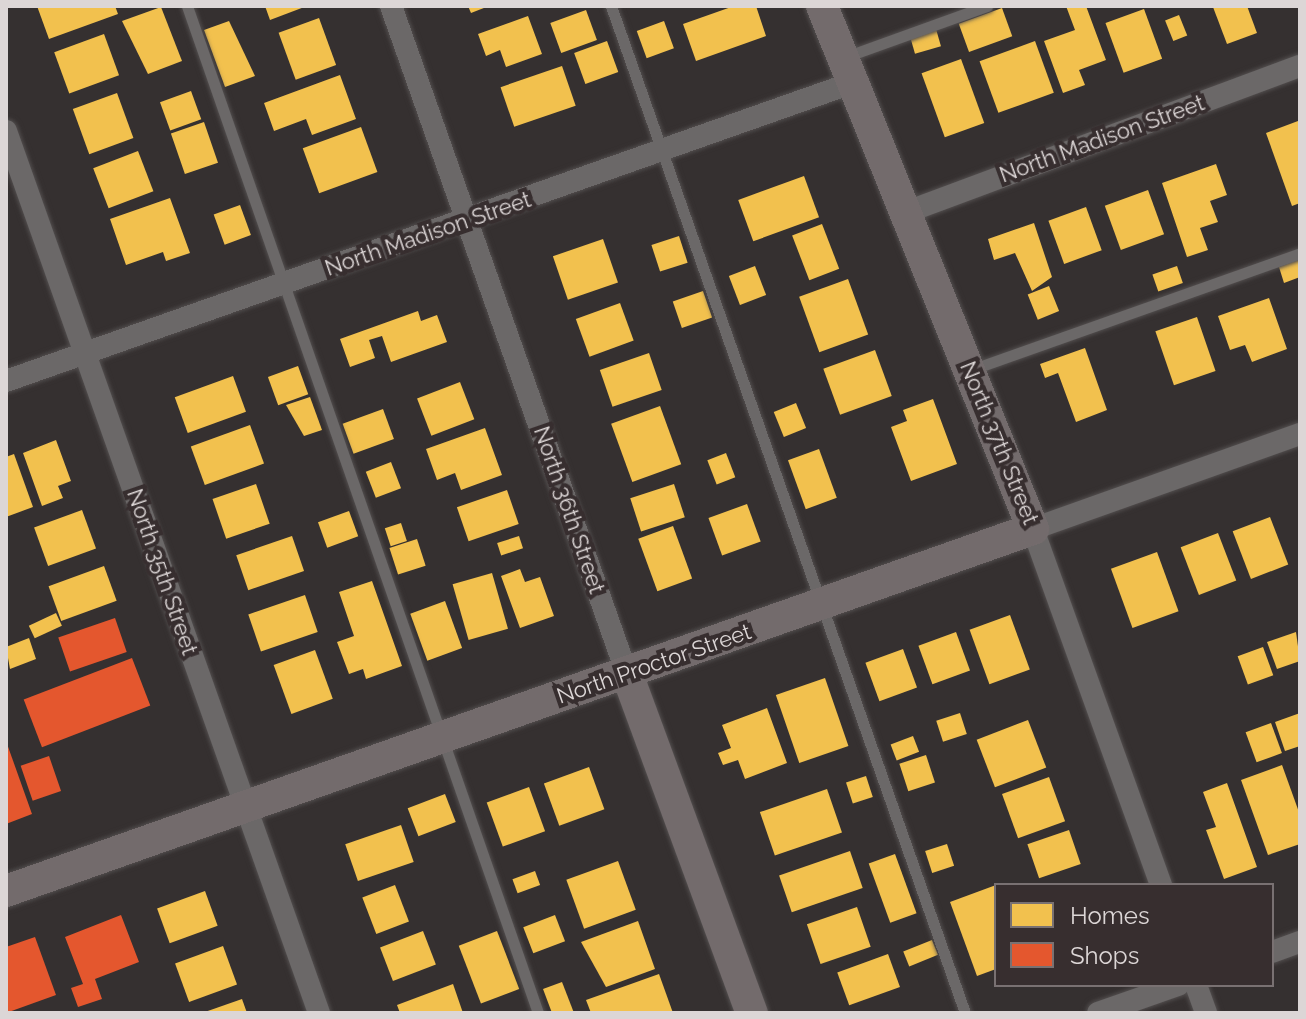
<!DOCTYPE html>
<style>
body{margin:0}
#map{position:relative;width:1306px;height:1019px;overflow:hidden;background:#353030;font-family:Raleway,sans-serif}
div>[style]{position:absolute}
.homes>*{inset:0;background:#f2c14e;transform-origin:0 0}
.shops>*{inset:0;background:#e4572e;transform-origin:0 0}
.roads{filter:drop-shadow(0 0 2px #524e4e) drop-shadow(0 0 2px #524e4e)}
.lane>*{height:11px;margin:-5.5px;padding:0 5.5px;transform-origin:5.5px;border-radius:5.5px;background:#6b6868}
.street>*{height:22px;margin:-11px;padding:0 11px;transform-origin:11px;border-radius:11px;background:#6b6868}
.secondary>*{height:32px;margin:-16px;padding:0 16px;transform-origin:16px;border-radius:16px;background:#736b6c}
span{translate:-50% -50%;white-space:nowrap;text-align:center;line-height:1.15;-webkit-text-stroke:8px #372e2f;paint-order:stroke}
.street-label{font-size:22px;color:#dcd6d6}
.frame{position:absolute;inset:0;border:8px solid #dcd6d6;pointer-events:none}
.legend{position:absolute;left:994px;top:883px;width:280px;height:104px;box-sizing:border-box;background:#372e2f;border:2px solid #797172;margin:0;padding:10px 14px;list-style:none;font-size:24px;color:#dcd6d6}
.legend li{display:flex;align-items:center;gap:16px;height:40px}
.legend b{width:40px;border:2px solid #797172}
</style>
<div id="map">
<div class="homes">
<i style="clip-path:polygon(37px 6px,115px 6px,118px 14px,49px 39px)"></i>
<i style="clip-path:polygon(265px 6px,307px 6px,270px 20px)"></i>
<i style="clip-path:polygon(468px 6px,489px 6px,471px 13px)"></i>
<i style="clip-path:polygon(734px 6px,756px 6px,766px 36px,696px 61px,683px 24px)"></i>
<i style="clip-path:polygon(1066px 6px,1086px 6px,1106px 60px,1079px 70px,1085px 85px,1063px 93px,1044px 41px,1075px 30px)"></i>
<i style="clip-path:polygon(1247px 6px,1257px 33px,1227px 44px,1213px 7px)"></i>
<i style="clip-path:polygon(161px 7px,182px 61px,148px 74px,122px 21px)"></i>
<i style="left:1002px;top:8px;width:30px;height:46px;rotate:70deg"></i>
<i style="left:1144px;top:9px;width:53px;height:41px;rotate:70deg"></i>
<i style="left:586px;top:10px;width:32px;height:38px;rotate:70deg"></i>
<i style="left:1179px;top:15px;width:22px;height:15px;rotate:68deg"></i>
<i style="clip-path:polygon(528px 16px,542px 54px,506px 67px,500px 50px,486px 56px,478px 34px)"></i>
<i style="left:319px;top:18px;width:50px;height:43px;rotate:70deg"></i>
<i style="clip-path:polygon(229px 21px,255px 76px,225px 87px,204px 30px)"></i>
<i style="left:664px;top:21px;width:29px;height:29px;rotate:70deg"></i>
<i style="left:936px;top:29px;width:18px;height:27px;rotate:74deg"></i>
<i style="left:104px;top:34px;width:44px;height:53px;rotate:70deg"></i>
<i style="left:607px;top:41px;width:33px;height:35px;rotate:70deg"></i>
<i style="left:1035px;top:41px;width:55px;height:59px;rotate:70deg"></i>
<i style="left:961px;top:59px;width:68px;height:42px;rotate:70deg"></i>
<i style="left:562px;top:66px;width:42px;height:65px;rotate:71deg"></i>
<i style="clip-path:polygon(340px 75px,356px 119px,312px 135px,306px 119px,274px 131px,264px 103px)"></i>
<i style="left:191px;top:91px;width:30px;height:33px;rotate:70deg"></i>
<i style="left:117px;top:93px;width:48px;height:47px;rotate:70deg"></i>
<i style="clip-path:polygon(1298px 121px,1300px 203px,1292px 206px,1266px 133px)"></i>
<i style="left:204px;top:122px;width:43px;height:35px;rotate:71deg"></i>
<i style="left:361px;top:127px;width:48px;height:62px;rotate:70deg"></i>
<i style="left:138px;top:151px;width:43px;height:48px;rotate:69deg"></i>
<i style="clip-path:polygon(1216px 164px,1227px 195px,1210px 201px,1218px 222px,1200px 228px,1208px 250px,1187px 257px,1162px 183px)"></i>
<i style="left:804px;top:176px;width:44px;height:70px;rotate:70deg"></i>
<i style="left:1148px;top:190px;width:47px;height:46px;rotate:70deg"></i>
<i style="clip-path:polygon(170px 198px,190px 253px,166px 261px,163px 252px,126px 265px,110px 219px)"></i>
<i style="left:240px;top:205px;width:32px;height:28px;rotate:70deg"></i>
<i style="left:1086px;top:207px;width:46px;height:40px;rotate:70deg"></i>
<i style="clip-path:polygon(1034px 223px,1052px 277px,1032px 291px,1015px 253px,994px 260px,988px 239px)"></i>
<i style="left:822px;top:224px;width:48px;height:32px;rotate:69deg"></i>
<i style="left:679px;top:236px;width:28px;height:29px;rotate:72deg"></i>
<i style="left:603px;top:239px;width:46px;height:53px;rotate:71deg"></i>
<i style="clip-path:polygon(1300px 259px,1300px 277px,1284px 283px,1279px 267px)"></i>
<i style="left:755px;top:266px;width:31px;height:28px;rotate:69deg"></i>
<i style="left:1177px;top:266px;width:18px;height:26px;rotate:71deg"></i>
<i style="left:848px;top:279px;width:59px;height:52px;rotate:70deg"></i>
<i style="left:1049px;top:286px;width:27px;height:23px;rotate:68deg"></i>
<i style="left:703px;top:291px;width:28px;height:32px;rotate:71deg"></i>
<i style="clip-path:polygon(1269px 298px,1287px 349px,1252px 362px,1245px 345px,1230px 350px,1218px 316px)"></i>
<i style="left:620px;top:303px;width:40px;height:47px;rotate:70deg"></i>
<i style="clip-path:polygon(418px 311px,421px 321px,437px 315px,447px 342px,391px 362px,382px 336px,369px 340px,375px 358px,350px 367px,340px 339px)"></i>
<i style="left:1197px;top:317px;width:57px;height:44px;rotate:71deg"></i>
<i style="clip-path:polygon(1085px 348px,1107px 410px,1076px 422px,1058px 373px,1045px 378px,1040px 364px)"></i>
<i style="left:875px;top:350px;width:49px;height:55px;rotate:70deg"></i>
<i style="left:649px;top:353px;width:39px;height:52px;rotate:71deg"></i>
<i style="left:298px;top:366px;width:30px;height:32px;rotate:70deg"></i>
<i style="left:233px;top:376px;width:38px;height:62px;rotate:70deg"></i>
<i style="left:460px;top:382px;width:40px;height:46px;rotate:69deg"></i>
<i style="clip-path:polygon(310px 397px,322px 430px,304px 436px,286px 405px)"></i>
<i style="clip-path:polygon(933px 399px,957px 464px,911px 481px,891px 427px,907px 421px,903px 410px)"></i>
<i style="left:796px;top:403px;width:27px;height:24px;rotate:68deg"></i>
<i style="left:660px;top:406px;width:62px;height:52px;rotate:70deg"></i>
<i style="left:383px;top:409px;width:32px;height:43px;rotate:70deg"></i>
<i style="left:250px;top:425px;width:41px;height:63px;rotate:70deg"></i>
<i style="clip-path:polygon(485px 428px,502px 475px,461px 490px,455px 473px,437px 480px,426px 449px)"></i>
<i style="clip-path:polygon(56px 440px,71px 481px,58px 486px,63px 498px,42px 506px,23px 453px)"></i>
<i style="left:819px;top:449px;width:52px;height:33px;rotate:70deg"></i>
<i style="left:726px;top:453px;width:26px;height:20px;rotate:69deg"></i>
<i style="clip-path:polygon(14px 454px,33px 507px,6px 517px,6px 457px)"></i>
<i style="left:391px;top:462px;width:28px;height:27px;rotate:69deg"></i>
<i style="left:256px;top:484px;width:42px;height:46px;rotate:71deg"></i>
<i style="left:674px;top:484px;width:35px;height:46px;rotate:72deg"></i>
<i style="left:507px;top:490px;width:36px;height:53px;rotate:71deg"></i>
<i style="left:747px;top:504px;width:40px;height:41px;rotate:70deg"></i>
<i style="left:82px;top:510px;width:41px;height:51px;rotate:70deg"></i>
<i style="left:349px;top:511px;width:27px;height:33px;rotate:70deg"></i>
<i style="left:1270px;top:517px;width:51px;height:40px;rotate:69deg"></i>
<i style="left:401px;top:523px;width:19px;height:17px;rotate:72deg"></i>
<i style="left:673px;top:526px;width:56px;height:37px;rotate:70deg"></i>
<i style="left:1218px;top:533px;width:51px;height:40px;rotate:69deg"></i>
<i style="left:292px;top:536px;width:37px;height:59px;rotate:71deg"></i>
<i style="left:519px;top:536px;width:13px;height:23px;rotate:72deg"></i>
<i style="left:417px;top:539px;width:28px;height:29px;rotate:72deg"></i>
<i style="left:1157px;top:552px;width:63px;height:49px;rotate:70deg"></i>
<i style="left:104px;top:566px;width:37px;height:59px;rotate:70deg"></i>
<i style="clip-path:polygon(520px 569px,525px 582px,540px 577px,554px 616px,520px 628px,501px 576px)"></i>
<i style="left:492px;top:573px;width:58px;height:41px;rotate:74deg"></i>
<i style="clip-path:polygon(372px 581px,402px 666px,366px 679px,363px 669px,349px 674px,337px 642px,354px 636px,339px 592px)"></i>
<i style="left:305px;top:595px;width:39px;height:60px;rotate:71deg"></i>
<i style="left:445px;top:601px;width:50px;height:37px;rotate:70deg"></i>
<i style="left:56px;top:613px;width:14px;height:30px;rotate:65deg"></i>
<i style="left:1010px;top:615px;width:58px;height:43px;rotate:70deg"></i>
<i style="left:956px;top:632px;width:41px;height:40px;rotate:70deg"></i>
<i style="clip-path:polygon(1296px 632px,1300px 661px,1277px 669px,1267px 642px)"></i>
<i style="clip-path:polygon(29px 638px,36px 659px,10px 669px,6px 647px)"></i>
<i style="left:1263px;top:647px;width:30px;height:27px;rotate:70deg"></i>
<i style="left:903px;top:649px;width:41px;height:40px;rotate:70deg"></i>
<i style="left:315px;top:650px;width:52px;height:44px;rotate:70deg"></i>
<i style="left:825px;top:678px;width:72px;height:52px;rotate:71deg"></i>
<i style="clip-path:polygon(767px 708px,787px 763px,745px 779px,738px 760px,723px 765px,718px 753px,731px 748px,722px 725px)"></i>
<i style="left:960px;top:713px;width:22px;height:25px;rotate:72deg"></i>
<i style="clip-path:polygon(1300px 713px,1300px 746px,1285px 751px,1275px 722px)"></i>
<i style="left:1028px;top:720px;width:51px;height:55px;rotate:69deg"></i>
<i style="left:1271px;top:723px;width:32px;height:27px;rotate:70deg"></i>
<i style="left:913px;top:736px;width:17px;height:24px;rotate:69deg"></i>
<i style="left:926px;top:755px;width:29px;height:28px;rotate:72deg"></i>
<i style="clip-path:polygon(1282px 765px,1300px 815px,1300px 844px,1268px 855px,1241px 780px)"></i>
<i style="left:589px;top:767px;width:45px;height:48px;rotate:70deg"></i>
<i style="left:866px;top:776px;width:22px;height:21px;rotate:72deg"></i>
<i style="left:1049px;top:777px;width:47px;height:50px;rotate:70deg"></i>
<i style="clip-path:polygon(1227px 783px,1257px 867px,1224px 879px,1206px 830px,1216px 827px,1203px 792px)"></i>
<i style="left:529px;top:787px;width:47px;height:45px;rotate:70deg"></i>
<i style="left:827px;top:789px;width:46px;height:71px;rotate:71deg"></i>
<i style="left:445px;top:794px;width:30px;height:40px;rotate:69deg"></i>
<i style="left:401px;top:825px;width:39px;height:59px;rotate:71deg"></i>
<i style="left:1069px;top:830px;width:36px;height:44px;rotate:71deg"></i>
<i style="left:947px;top:844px;width:23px;height:23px;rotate:72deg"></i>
<i style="left:850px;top:851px;width:39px;height:75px;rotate:71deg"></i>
<i style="left:895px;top:854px;width:63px;height:28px;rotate:70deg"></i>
<i style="left:618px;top:861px;width:52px;height:55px;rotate:70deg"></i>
<i style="left:535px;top:871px;width:15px;height:24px;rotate:70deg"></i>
<i style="left:395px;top:885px;width:39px;height:35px;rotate:69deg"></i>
<i style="clip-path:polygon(996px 885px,996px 969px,977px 976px,950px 902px)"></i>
<i style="left:205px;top:891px;width:37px;height:51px;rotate:70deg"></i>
<i style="left:857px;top:907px;width:42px;height:53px;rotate:71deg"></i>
<i style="left:555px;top:915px;width:28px;height:34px;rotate:69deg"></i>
<i style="clip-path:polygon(638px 921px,655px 969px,606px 987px,581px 942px)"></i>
<i style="left:423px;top:931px;width:36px;height:46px;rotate:69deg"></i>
<i style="left:497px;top:931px;width:62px;height:41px;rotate:69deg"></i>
<i style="left:932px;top:940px;width:16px;height:31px;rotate:68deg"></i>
<i style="left:223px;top:946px;width:41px;height:51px;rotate:70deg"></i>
<i style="left:888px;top:954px;width:35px;height:54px;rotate:70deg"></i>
<i style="clip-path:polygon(659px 974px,673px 1013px,591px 1013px,586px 1000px)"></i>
<i style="clip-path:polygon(562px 982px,574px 1013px,552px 1013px,543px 989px)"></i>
<i style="clip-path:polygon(453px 984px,463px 1013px,400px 1013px,397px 1005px)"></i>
<i style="clip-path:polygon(242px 999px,247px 1013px,202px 1013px)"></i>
</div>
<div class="shops">
<i style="left:115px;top:618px;width:36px;height:60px;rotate:71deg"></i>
<i style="left:132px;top:658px;width:51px;height:116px;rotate:69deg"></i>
<i style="clip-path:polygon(6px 741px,32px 814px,6px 824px)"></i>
<i style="left:49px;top:756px;width:37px;height:30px;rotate:71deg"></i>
<i style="clip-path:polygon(121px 915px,139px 962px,95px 979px,102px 999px,78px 1007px,71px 988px,83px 984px,65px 937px)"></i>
<i style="clip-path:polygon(35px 937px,56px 995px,6px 1013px,6px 947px)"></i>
</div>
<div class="roads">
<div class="lane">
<i style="left:187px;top:6px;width:1066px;rotate:70.78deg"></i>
<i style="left:611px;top:6px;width:1067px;rotate:70.63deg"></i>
<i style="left:845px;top:57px;width:151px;rotate:-19.8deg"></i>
<i style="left:973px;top:369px;width:347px;rotate:-19.5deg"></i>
</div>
<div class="street">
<i style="left:391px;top:6px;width:708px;rotate:70.54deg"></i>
<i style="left:6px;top:131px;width:936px;rotate:70.46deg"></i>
<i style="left:904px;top:213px;width:422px;rotate:-20.4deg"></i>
<i style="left:6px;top:381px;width:894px;rotate:-19.41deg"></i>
<i style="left:1161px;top:885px;width:378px;rotate:-109.8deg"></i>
<i style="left:1033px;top:529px;width:283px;rotate:-19.6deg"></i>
<i style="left:1272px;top:952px;width:30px;rotate:-20deg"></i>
<i style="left:1196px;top:985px;width:30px;rotate:70deg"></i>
<i style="left:1098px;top:1013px;width:85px;rotate:-19.3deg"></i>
</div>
<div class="secondary">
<i style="left:627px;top:674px;width:361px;rotate:69.8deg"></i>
<i style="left:6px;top:891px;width:1089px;rotate:-19.42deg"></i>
<i style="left:1033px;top:529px;width:564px;rotate:-111.97deg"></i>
</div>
</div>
<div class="street-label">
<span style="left:1102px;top:139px;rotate:-20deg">North Madison Street</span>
<span style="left:428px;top:234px;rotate:-19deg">North Madison Street</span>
<span style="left:999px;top:443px;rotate:68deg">North 37th Street</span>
<span style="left:569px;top:510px;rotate:71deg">North 36th Street</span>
<span style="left:162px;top:572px;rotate:71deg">North 35th Street</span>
<span style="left:654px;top:664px;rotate:-19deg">North Proctor Street</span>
</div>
<div class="frame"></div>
<ul class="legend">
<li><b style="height:22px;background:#f2c14e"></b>Homes</li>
<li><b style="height:22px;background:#e4572e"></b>Shops</li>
</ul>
</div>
